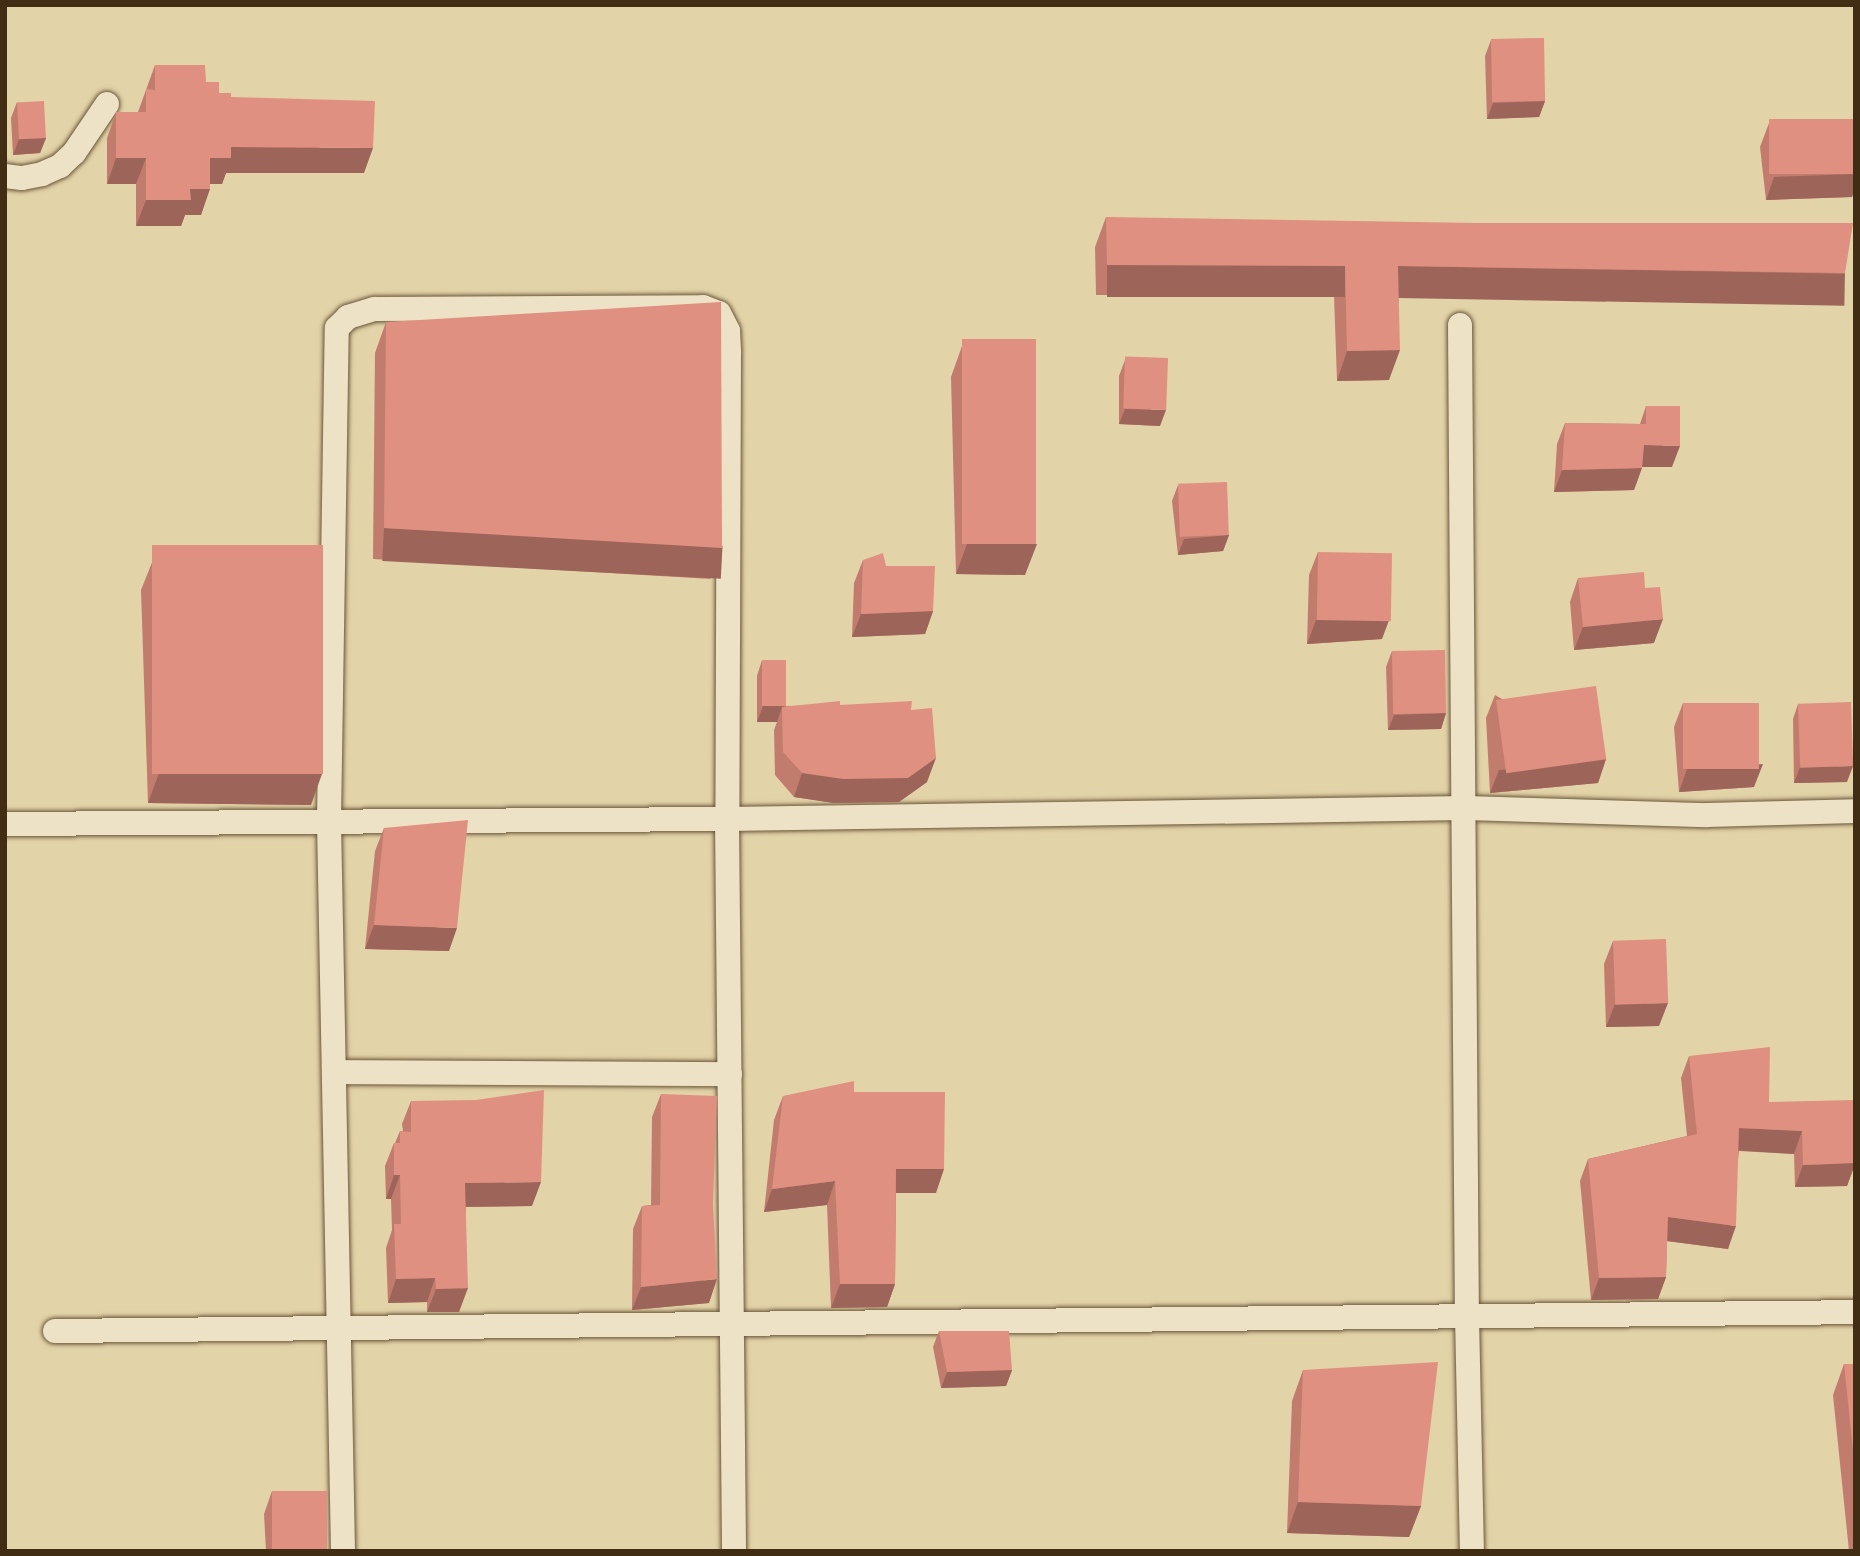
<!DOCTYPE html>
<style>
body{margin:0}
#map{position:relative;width:1860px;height:1556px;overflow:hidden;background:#e3d3a8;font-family:"IM FELL English",serif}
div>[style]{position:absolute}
.roads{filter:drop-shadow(0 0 2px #6a5639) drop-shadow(0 0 2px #6a5639)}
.street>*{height:24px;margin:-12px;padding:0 12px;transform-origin:12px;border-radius:12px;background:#ede2c6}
.wall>*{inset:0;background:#c17c6e}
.shaded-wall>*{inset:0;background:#9d655a;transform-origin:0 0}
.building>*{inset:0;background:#e09080;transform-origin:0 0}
span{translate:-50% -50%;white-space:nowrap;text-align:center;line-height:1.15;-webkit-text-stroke:5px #ede2c6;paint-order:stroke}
.frame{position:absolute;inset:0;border:7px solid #412c14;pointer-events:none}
</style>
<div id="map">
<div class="roads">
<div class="street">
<i style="left:5px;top:176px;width:17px;rotate:7deg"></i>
<i style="left:22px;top:178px;width:20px;rotate:-11deg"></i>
<i style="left:42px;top:174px;width:20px;rotate:-24deg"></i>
<i style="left:60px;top:166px;width:19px;rotate:-43deg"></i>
<i style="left:74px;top:153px;width:59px;rotate:-56deg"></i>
<i style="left:1460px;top:325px;width:991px;rotate:89.6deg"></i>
<i style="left:1467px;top:1316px;width:235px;rotate:88.8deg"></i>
<i style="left:5px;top:824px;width:722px;rotate:-0.4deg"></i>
<i style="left:727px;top:819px;width:739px;rotate:-0.85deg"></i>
<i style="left:1466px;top:808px;width:241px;rotate:1.7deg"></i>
<i style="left:1707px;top:815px;width:148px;rotate:-1.5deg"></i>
<i style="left:334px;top:1072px;width:396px;rotate:0.3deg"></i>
<i style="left:55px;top:1331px;width:1800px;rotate:-0.6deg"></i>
<i style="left:343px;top:1551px;width:730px;rotate:-91.1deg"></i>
<i style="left:329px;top:821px;width:493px;rotate:-89.1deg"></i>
<i style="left:337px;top:328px;width:16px;rotate:-45deg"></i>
<i style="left:348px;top:317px;width:28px;rotate:-17deg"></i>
<i style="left:375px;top:309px;width:328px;rotate:-0.3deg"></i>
<i style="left:703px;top:307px;width:17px;rotate:21deg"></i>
<i style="left:719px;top:313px;width:20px;rotate:63deg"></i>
<i style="left:728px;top:331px;width:22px;rotate:87deg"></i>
<i style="left:729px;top:353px;width:466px;rotate:90.2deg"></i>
<i style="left:727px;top:819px;width:732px;rotate:89.45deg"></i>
</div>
</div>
<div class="wall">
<i style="clip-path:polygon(1491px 40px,1545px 101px,1539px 117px,1487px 119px,1485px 56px)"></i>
<i style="clip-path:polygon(155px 65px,206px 82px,219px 93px,231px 97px,364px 173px,226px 173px,222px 184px,210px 184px,201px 215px,185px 215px,181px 226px,136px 226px,136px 184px,107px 184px,107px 138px,116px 112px,138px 112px)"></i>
<i style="clip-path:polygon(17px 102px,46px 138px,40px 153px,13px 155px,11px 118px)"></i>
<i style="clip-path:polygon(1855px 119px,1855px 189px,1852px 197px,1766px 200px,1760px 147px,1769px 123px)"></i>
<i style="clip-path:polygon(1106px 217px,1845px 273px,1834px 303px,1399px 296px,1389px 380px,1337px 381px,1334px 296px,1096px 295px,1095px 247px)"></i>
<i style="clip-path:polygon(386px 322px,711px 579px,373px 559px,375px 353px)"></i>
<i style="clip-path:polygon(962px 346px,1025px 575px,956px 574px,951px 377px)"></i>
<i style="clip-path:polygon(1125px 360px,1160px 426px,1119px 424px,1119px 376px)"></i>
<i style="clip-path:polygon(1646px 406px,1672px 467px,1642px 467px,1634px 490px,1554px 492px,1557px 444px,1565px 423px,1640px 424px)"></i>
<i style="clip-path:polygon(1178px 485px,1229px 535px,1223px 551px,1178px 555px,1172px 501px)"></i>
<i style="clip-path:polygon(1318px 552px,1382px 639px,1307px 644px,1309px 575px)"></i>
<i style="clip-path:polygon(153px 560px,311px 805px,148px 803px,141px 590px)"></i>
<i style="clip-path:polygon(863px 560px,886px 566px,933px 611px,925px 634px,852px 637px,854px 583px)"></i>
<i style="clip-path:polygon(1578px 578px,1645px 588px,1654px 643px,1574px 650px,1570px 602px)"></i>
<i style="clip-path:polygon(1392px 651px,1446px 713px,1441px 729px,1388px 730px,1386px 667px)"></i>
<i style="clip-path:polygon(762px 660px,786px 706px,840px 705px,911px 710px,927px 782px,899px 802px,834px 803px,794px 797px,775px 775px,774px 730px,777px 722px,757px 722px,757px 676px)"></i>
<i style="clip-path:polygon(1495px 695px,1606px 759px,1598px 783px,1490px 793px,1486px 718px)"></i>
<i style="clip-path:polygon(1683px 703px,1754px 787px,1679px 792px,1674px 727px)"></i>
<i style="clip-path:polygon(1798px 704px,1847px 782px,1794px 783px,1793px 719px)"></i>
<i style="clip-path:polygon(384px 828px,449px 951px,365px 949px,375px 851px)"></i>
<i style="clip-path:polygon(1613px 941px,1659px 1026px,1606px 1027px,1604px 964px)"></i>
<i style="clip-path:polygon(1689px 1056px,1769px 1102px,1855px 1139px,1855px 1165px,1847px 1186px,1795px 1187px,1794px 1154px,1739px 1151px,1728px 1249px,1667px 1241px,1666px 1277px,1658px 1299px,1591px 1300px,1580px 1181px,1588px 1159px,1687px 1136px,1681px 1078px)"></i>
<i style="clip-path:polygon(854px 1092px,936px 1193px,896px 1193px,895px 1284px,887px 1307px,831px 1308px,827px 1205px,764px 1212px,774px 1120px,783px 1096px)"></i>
<i style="clip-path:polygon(661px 1094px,709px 1303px,632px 1310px,633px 1229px,642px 1206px,651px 1205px,652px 1117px)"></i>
<i style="clip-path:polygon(411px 1101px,532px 1206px,466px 1207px,459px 1312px,427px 1312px,427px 1302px,388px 1303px,386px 1248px,392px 1230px,391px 1199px,386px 1199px,385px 1166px,394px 1143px,395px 1143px,400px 1131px,403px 1131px,402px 1124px)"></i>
<i style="clip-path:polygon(939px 1331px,1012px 1370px,1006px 1386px,941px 1388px,933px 1347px)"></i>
<i style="clip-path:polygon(1844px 1364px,1855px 1364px,1855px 1551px,1849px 1551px,1833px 1395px)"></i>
<i style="clip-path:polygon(1303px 1370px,1421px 1506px,1409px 1537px,1287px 1533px,1292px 1401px)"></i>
<i style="clip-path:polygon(272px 1491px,329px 1551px,266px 1551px,264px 1514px)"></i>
</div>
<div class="shaded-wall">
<i style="clip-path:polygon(1545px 101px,1539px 117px,1487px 119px,1493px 103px)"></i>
<i style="clip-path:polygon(46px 138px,40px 153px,13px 155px,19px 139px)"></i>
<i style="clip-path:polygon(231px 147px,373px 148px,364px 173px,226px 173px,222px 184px,201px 184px,210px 158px)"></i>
<i style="clip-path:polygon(116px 158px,146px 158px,136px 184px,107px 184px)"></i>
<i style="clip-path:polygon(1855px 174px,1855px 189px,1852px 197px,1766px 200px,1774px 177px)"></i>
<i style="clip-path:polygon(190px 189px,210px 189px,201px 215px,185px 215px,181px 226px,136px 226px,146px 200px)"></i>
<i style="left:1107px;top:265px;width:238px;height:32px"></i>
<i style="left:1398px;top:266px;width:447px;height:32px;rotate:1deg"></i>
<i style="clip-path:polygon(1400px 350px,1389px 380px,1337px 381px,1347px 351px)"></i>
<i style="clip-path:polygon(1125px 409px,1166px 410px,1160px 426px,1119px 424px)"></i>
<i style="clip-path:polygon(1644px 445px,1680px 446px,1672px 467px,1636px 467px)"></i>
<i style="clip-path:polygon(1642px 468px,1634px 490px,1554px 492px,1562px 470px)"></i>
<i style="left:384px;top:528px;width:339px;height:33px;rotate:3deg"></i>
<i style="clip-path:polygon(1229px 535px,1223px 551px,1178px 555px,1184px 539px)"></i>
<i style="clip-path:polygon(967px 544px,1037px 544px,1025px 575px,956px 574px)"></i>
<i style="clip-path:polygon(933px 611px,925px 634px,852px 637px,861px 614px)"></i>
<i style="clip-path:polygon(1391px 615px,1382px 639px,1307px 644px,1316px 620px)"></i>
<i style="clip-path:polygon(1663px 619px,1654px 643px,1574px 650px,1583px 627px)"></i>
<i style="clip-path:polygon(763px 706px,786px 706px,782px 707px,777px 722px,757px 722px)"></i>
<i style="clip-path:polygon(1446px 713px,1441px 729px,1388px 730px,1394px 715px)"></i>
<i style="clip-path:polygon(936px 758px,927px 782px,899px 802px,834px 803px,794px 797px,802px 773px)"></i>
<i style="clip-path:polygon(1606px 759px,1598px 783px,1490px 793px,1499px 770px)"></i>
<i style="clip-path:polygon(1763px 764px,1754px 787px,1679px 792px,1687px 769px)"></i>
<i style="clip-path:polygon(1853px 766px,1847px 782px,1794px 783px,1800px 767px)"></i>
<i style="clip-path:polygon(159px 773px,322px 774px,311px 805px,148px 803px)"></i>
<i style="clip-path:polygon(374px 925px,457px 928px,449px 951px,365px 949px)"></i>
<i style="clip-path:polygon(1668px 1003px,1659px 1026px,1606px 1027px,1615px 1004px)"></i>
<i style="clip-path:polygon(1739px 1128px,1802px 1131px,1794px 1154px,1731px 1150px)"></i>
<i style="clip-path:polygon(1855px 1163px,1847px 1186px,1795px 1187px,1803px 1165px)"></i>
<i style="clip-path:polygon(896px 1169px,944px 1169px,936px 1193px,887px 1193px)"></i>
<i style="clip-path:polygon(394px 1175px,400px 1175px,391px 1199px,386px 1199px)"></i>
<i style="clip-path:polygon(835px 1181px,827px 1205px,764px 1212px,772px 1189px)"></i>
<i style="clip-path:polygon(541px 1182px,532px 1206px,456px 1207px,465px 1183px)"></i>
<i style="clip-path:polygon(1668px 1217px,1736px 1226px,1728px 1249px,1659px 1240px)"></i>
<i style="clip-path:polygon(1666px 1277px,1658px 1299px,1591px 1300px,1599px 1278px)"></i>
<i style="clip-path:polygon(435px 1278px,427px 1302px,388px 1303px,396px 1279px)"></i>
<i style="clip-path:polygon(717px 1279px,709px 1303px,632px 1310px,641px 1287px)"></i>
<i style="clip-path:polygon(840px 1284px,895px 1284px,887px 1307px,831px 1308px)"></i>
<i style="clip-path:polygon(468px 1288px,459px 1312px,427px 1312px,436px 1289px)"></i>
<i style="clip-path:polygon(1012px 1370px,1006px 1386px,941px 1388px,947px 1372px)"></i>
<i style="clip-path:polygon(1298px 1502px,1421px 1506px,1409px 1537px,1287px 1533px)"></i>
</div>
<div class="building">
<i style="left:1544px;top:38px;width:63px;height:53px;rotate:89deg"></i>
<i style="clip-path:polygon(155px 65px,205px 65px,206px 82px,219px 82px,219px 93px,231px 93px,231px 97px,375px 101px,373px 148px,231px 147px,231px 158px,210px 158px,210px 189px,190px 189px,191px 200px,146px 200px,146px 158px,116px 158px,116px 112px,146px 112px,146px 89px,155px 90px)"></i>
<i style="left:44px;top:101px;width:37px;height:27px;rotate:87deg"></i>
<i style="left:1855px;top:119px;width:55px;height:86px;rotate:90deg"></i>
<i style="clip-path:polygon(1106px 217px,1477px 223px,1853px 223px,1845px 273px,1398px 266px,1400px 350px,1347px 351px,1345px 266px,1107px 265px)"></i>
<i style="clip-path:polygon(721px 302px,722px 548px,384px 528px,386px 322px)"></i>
<i style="left:1036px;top:339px;width:205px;height:74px;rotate:90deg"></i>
<i style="left:1168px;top:358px;width:52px;height:43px;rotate:92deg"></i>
<i style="clip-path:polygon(1646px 406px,1680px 406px,1680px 446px,1644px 445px,1642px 468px,1562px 470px,1565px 423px,1646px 424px)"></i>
<i style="left:1227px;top:482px;width:53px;height:49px;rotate:88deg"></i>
<i style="left:323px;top:545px;width:229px;height:171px;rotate:90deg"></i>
<i style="left:1318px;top:552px;width:74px;height:68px;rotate:1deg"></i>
<i style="clip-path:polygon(883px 553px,886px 566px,935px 566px,933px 611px,861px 614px,863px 560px)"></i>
<i style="clip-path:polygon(1644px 572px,1645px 588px,1660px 587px,1663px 619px,1583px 627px,1578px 578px)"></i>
<i style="left:1445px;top:650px;width:63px;height:53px;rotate:89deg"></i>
<i style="left:762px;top:660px;width:24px;height:46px"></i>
<i style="left:1596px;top:686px;width:74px;height:101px;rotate:82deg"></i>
<i style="clip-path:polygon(840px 701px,840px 705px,912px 701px,911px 710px,932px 708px,936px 758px,908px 778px,843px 779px,802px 773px,783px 752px,782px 707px)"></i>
<i style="left:1851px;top:702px;width:64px;height:53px;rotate:88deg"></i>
<i style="left:1683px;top:703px;width:76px;height:66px"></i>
<i style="clip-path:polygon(468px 820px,457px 928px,374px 925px,384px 828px)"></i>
<i style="left:1666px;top:939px;width:64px;height:53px;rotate:88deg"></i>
<i style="clip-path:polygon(1770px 1047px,1769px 1102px,1854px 1100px,1855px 1163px,1803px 1165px,1802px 1131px,1739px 1128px,1736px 1226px,1668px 1217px,1666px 1277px,1599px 1278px,1588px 1159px,1697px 1134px,1689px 1056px)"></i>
<i style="clip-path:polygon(854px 1081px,854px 1092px,945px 1092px,944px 1169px,896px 1169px,895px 1284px,840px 1284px,835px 1181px,772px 1189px,783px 1096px)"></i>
<i style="clip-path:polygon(544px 1090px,541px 1182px,465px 1183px,468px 1288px,436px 1289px,435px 1278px,396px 1279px,394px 1224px,401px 1224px,400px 1175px,394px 1175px,394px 1143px,400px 1143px,400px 1131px,411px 1132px,411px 1101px,476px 1100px)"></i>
<i style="clip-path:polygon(661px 1094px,717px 1096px,713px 1203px,717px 1279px,641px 1287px,642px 1206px,660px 1205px)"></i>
<i style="clip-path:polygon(939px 1331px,1009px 1331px,1012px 1370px,947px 1372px)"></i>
<i style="clip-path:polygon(1438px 1362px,1421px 1506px,1298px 1502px,1303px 1370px)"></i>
<i style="clip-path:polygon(1844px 1364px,1855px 1364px,1855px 1470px)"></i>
<i style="left:272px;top:1491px;width:55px;height:60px"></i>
</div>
<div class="frame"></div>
</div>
